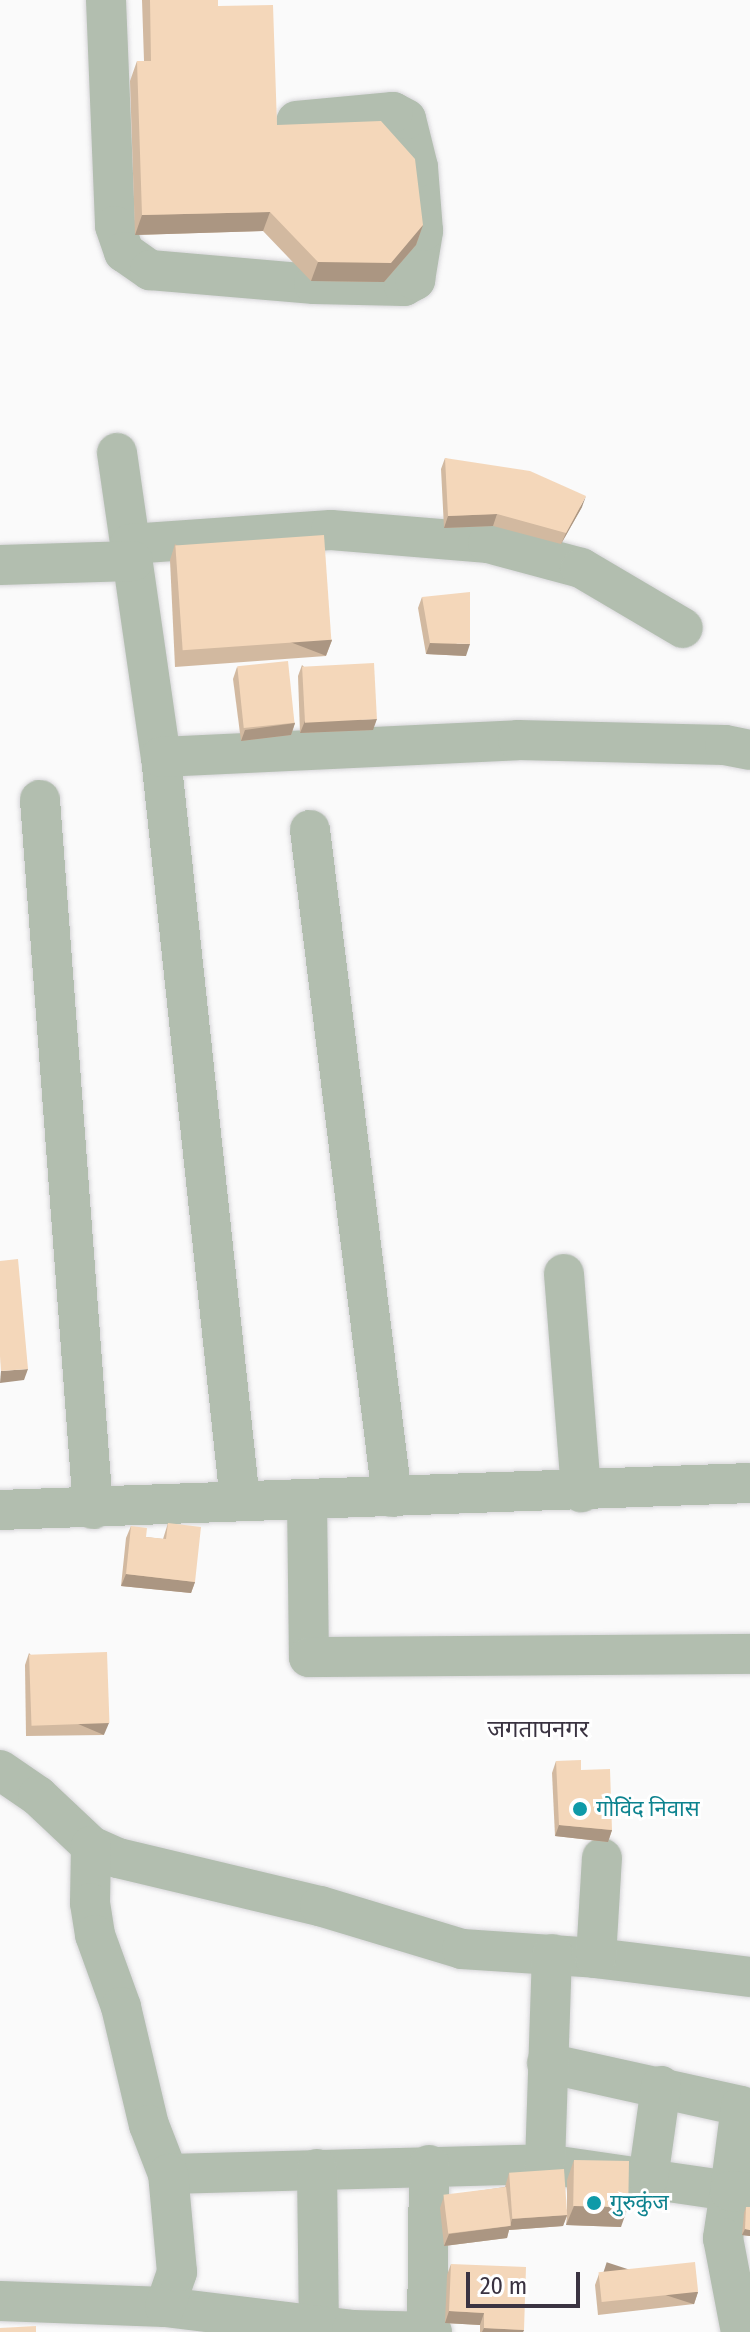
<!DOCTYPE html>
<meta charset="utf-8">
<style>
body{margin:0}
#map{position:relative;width:750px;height:2332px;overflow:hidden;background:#fafafa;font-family:"Fira Sans Condensed","Noto Sans Devanagari",sans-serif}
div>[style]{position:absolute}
.roads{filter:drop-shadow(0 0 2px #d7d6d9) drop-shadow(0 0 2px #d7d6d9)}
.minor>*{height:40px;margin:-20px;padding:0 20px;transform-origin:20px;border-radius:20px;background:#b2beaf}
.wall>*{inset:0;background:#d2b9a0}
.shaded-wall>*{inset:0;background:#ab9682;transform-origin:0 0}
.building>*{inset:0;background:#f4d7ba;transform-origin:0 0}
.dots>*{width:22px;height:22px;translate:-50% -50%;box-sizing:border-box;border:4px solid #fff;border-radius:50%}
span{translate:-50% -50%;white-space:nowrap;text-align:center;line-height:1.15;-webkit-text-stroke:6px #fff;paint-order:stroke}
.culture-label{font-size:22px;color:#0d838f}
.left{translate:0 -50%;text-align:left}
.neighbourhood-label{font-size:24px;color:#3a3341}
.scale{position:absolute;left:466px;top:2272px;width:114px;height:36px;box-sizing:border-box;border:4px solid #3a3341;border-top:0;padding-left:10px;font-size:24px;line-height:28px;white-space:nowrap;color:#3a3341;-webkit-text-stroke:6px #fff;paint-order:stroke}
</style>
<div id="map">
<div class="roads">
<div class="minor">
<i style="left:106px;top:0;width:226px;rotate:87.7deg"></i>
<i style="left:115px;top:226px;width:28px;rotate:71deg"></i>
<i style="left:124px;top:252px;width:32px;rotate:35deg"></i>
<i style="left:150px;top:270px;width:165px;rotate:4.9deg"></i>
<i style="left:314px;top:284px;width:90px;rotate:1.3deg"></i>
<i style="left:404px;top:286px;width:13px;rotate:-29deg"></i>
<i style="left:415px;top:280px;width:50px;rotate:-80.7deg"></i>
<i style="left:423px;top:231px;width:64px;rotate:-94.5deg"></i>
<i style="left:418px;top:167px;width:49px;rotate:-104deg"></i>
<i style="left:406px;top:119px;width:15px;rotate:-152deg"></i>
<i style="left:393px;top:112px;width:97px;rotate:174.7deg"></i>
<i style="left:117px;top:453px;width:307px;rotate:81.8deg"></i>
<i style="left:161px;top:757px;width:748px;rotate:83.94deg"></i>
<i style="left:130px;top:544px;width:201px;rotate:-4deg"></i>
<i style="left:331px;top:530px;width:158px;rotate:4.7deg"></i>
<i style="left:488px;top:543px;width:96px;rotate:15deg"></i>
<i style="left:581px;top:568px;width:118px;rotate:30.5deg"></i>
<i style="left:0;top:565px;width:133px;rotate:-1.7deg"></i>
<i style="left:161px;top:757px;width:357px;rotate:-2.7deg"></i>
<i style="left:518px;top:740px;width:207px;rotate:1.4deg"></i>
<i style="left:725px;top:745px;width:25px;rotate:11deg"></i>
<i style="left:40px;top:800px;width:711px;rotate:85.72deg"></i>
<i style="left:310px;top:830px;width:672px;rotate:82.99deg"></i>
<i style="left:564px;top:1274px;width:219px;rotate:85.5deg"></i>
<i style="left:307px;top:1499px;width:158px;rotate:89.3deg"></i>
<i style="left:309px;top:1657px;width:441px;rotate:-0.4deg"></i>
<i style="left:0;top:1510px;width:750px;rotate:-2.06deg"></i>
<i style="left:0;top:1770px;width:46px;rotate:34.4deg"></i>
<i style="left:38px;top:1796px;width:73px;rotate:43.3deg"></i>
<i style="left:91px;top:1846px;width:30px;rotate:24deg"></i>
<i style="left:118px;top:1858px;width:208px;rotate:13.4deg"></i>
<i style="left:320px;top:1906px;width:148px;rotate:16.8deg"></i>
<i style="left:462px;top:1949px;width:134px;rotate:3.8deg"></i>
<i style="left:596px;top:1958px;width:155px;rotate:7deg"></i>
<i style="left:91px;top:1846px;width:57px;rotate:91deg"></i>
<i style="left:90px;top:1903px;width:32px;rotate:81deg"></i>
<i style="left:95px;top:1935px;width:77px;rotate:70.1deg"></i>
<i style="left:121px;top:2007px;width:121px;rotate:76.7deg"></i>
<i style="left:149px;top:2125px;width:53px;rotate:68.8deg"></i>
<i style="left:168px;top:2174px;width:377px;rotate:-1.5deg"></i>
<i style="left:545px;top:2164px;width:187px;rotate:8.3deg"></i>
<i style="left:730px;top:2191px;width:48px;rotate:98.5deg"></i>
<i style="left:723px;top:2238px;width:96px;rotate:79.2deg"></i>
<i style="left:596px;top:1958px;width:100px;rotate:-86.6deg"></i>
<i style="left:547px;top:2063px;width:199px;rotate:12.5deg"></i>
<i style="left:741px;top:2106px;width:86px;rotate:97.4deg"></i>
<i style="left:730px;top:2191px;width:20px;rotate:6deg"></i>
<i style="left:545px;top:2164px;width:210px;rotate:-88.1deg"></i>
<i style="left:317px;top:2169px;width:156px;rotate:89.3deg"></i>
<i style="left:648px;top:2179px;width:94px;rotate:-82deg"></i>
<i style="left:0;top:2301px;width:165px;rotate:2.1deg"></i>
<i style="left:165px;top:2307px;width:188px;rotate:7deg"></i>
<i style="left:352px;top:2330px;width:80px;rotate:1.4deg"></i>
<i style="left:165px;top:2307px;width:37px;rotate:-71deg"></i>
<i style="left:177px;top:2272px;width:98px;rotate:-95.2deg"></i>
<i style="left:427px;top:2331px;width:166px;rotate:-89.3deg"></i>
</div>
</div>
<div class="wall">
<i style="clip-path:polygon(142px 0,218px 0,218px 6px,277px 125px,423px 225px,416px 245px,384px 282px,311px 281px,263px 231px,135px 235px,130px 81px,137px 61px,144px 61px)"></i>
<i style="clip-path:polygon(445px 458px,582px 507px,561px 544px,493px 526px,444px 528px,441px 469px)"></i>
<i style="clip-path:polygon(175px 544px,332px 640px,326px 656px,175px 667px,170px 560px)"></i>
<i style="clip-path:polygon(422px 597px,466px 656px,426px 654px,418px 608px)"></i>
<i style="clip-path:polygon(302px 665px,373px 730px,300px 733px,298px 676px)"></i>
<i style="clip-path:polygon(237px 667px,295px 723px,291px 735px,241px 741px,233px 679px)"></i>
<i style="clip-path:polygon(168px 1523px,195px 1582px,191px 1593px,121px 1586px,126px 1538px,131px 1526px,146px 1537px,163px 1539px)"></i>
<i style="clip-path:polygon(29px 1653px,104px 1735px,26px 1736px,25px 1665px)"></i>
<i style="clip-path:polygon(556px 1761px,581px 1770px,612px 1830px,608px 1842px,555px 1836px,552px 1773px)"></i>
<i style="clip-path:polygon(574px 2160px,621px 2227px,566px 2225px,567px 2216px,563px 2226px,509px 2230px,507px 2238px,444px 2246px,440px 2208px,444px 2196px,505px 2187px,509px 2173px,567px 2210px,567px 2180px)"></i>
<i style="clip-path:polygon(746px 2207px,750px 2236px,742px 2235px,744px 2213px)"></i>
<i style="clip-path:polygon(451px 2264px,524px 2330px,523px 2332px,480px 2332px,480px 2325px,445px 2323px,447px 2275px)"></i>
<i style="clip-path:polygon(599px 2274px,698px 2292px,694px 2304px,598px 2315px,595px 2285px)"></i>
</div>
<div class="shaded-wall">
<i style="clip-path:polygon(270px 212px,263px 231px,135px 235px,142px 215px)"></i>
<i style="clip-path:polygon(423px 225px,416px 245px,384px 282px,311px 281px,318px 262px)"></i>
<i style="clip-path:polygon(586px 496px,582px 507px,561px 544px,566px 533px)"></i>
<i style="clip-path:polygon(497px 514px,493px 526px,444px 528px,448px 516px)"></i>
<i style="left:332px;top:640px;width:17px;height:151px;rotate:111deg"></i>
<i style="clip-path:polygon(430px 643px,470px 644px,466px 656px,426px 654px)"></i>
<i style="clip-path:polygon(377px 719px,373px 730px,300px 733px,305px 721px)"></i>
<i style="clip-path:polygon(295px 723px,291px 735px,241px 741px,245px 730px)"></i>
<i style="clip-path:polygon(28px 1369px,24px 1380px,0 1383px,1px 1371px)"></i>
<i style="clip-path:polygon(126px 1574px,195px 1582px,191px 1593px,121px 1586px)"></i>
<i style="left:109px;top:1723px;width:13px;height:79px;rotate:113deg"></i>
<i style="clip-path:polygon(559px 1825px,612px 1830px,608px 1842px,555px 1836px)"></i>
<i style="clip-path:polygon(574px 2206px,628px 2207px,621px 2227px,566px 2225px)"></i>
<i style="clip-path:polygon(567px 2215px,563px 2226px,509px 2230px,507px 2238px,444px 2246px,449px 2234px,510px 2226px,512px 2219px)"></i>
<i style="clip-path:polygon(745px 2229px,750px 2230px,750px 2236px,742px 2235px)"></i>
<i style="left:698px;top:2292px;width:13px;height:96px;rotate:108deg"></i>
<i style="clip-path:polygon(449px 2311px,484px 2313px,480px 2325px,445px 2323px)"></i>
<i style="clip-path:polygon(484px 2328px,524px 2330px,523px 2332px,482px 2332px)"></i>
</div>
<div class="building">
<i style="clip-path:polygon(150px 0,218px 0,218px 6px,273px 5px,277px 125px,381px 121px,415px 159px,423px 225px,391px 263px,318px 262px,270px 212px,142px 215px,137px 61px,151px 61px)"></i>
<i style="clip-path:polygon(445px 458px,530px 471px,586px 496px,566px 533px,497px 514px,448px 516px)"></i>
<i style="left:324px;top:535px;width:105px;height:149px;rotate:86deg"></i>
<i style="clip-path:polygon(470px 592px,470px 644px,430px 643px,422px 597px)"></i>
<i style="left:288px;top:661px;width:62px;height:51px;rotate:84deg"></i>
<i style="left:374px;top:663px;width:56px;height:72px;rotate:87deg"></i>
<i style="clip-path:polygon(18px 1259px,28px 1369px,1px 1371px,0 1356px,0 1261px)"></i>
<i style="clip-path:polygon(168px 1523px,201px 1527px,195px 1582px,126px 1574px,131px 1526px,147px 1528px,146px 1537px,166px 1539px)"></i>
<i style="left:107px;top:1652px;width:71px;height:78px;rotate:88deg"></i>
<i style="clip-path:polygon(581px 1760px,581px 1770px,610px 1769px,612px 1830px,559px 1825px,556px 1761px)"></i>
<i style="left:574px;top:2160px;width:55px;height:46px;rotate:1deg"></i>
<i style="left:564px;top:2169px;width:46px;height:55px;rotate:86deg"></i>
<i style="left:506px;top:2187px;width:39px;height:63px;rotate:83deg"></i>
<i style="clip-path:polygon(746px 2207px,750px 2207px,750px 2230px,745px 2229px)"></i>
<i style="left:695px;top:2262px;width:30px;height:97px;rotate:84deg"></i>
<i style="clip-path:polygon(451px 2264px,526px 2267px,524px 2330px,484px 2328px,484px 2313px,449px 2311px)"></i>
<i style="clip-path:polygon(36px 2326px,36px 2332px,0 2332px,0 2328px)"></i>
</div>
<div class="dots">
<i style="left:580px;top:1809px;background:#0f9aa8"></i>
<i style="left:594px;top:2203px;background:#0f9aa8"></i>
</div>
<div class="culture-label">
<span class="left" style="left:596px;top:1809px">गोविंद निवास</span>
<span class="left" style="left:610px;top:2203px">गुरुकुंज</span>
</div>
<div class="neighbourhood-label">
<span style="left:538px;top:1730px">जगतापनगर</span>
</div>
<div class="scale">20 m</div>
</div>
